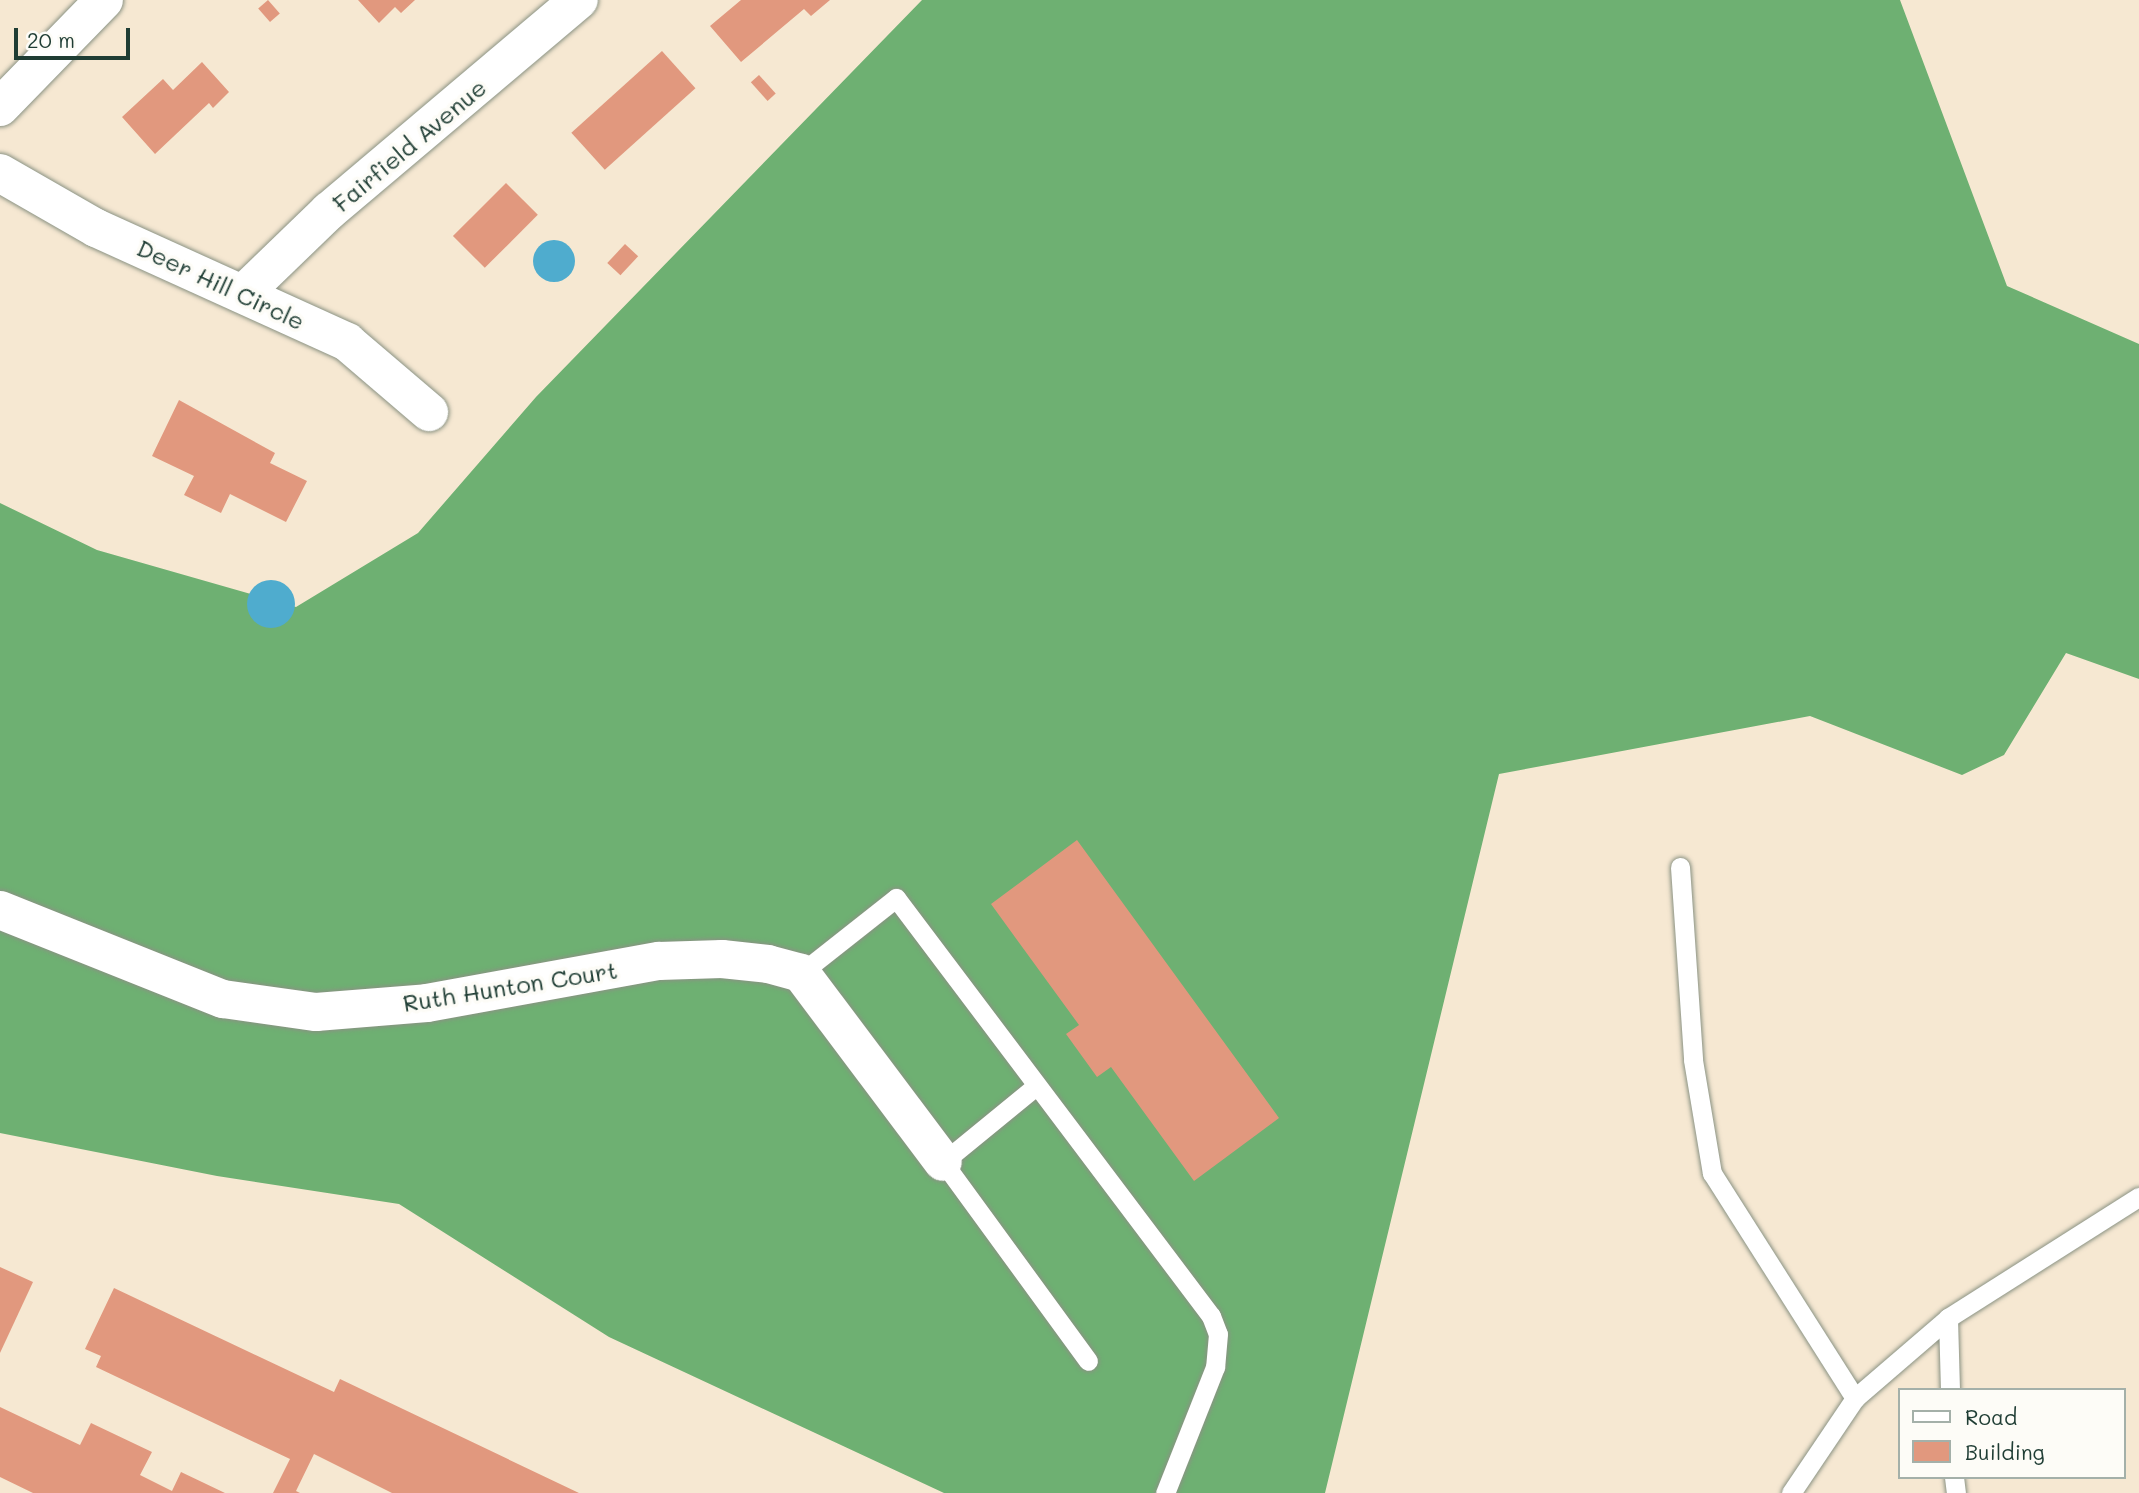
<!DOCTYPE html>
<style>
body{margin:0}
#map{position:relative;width:2139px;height:1493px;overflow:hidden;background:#f6e8d2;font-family:Mali,sans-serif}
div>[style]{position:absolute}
.forest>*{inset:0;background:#6eb072}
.water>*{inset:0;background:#4facce}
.round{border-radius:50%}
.building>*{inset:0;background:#e1987e;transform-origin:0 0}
.roads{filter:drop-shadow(0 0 2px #8a9283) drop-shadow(0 0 2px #8a9283)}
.lane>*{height:19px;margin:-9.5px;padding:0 9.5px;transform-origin:9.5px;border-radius:9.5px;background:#fff}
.street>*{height:38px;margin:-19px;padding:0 19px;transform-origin:19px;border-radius:19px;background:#fff}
span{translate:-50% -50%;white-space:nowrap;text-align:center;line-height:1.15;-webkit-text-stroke:7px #fdfcf7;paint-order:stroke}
.street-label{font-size:24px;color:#1f3d34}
.legend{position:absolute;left:1898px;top:1388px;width:228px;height:91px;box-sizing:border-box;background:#fdfcf7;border:2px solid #a4b0a9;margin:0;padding:9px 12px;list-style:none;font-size:21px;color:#1f3d34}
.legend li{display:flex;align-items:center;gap:14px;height:35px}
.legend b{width:35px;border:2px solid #a4b0a9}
.scale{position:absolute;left:14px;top:28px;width:116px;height:32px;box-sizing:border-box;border:4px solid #1f3d34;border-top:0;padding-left:9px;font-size:21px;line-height:24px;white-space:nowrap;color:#1f3d34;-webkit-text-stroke:5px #fdfcf7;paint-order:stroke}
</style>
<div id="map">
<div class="forest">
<i style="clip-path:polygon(922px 0,1900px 0,2007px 286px,2139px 344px,2139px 679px,2066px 653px,2004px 755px,1962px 775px,1810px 716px,1499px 774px,1325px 1493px,944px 1493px,609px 1337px,399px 1204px,217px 1176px,0 1133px,0 503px,97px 550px,296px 607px,418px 533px,536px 397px)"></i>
</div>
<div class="water">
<i class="round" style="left:533px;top:240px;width:42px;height:42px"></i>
<i class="round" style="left:247px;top:580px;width:48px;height:48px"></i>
</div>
<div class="building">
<i style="left:268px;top:0;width:18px;height:13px;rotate:49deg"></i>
<i style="clip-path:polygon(358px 0,415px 0,401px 13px,395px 7px,379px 23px)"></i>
<i style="clip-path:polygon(741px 0,830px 0,811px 16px,804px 9px,741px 62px,710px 26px)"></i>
<i style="left:662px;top:51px;width:50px;height:122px;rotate:48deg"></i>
<i style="clip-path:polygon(202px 62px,229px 92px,213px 108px,209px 103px,155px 154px,122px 117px,163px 79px,173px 90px)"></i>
<i style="left:759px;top:75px;width:25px;height:11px;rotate:48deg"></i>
<i style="left:506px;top:183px;width:45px;height:75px;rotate:45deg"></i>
<i style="left:625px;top:244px;width:18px;height:26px;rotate:43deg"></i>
<i style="clip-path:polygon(179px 400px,275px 453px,270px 463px,307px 481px,286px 522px,230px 494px,221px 513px,184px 495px,194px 476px,152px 456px)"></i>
<i style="clip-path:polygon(1077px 840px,1279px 1118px,1194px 1181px,1111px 1067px,1097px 1077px,1066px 1034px,1079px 1025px,991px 904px)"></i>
<i style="clip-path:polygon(0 1267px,33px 1282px,0 1353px)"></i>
<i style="clip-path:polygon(114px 1288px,334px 1392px,340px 1379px,579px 1493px,392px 1493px,314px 1454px,296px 1491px,300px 1493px,273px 1493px,290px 1459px,96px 1367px,101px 1356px,85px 1349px)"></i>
<i style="clip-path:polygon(0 1407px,80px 1445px,91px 1423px,152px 1452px,140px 1475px,172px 1491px,181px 1472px,225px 1493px,33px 1493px,0 1477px)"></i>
</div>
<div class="roads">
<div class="lane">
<i style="left:1680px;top:867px;width:193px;rotate:86.1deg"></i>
<i style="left:1693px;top:1060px;width:115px;rotate:80.5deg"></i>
<i style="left:1712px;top:1173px;width:267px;rotate:57.6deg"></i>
<i style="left:1855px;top:1398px;width:123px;rotate:-40.7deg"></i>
<i style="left:1948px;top:1318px;width:226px;rotate:-32.4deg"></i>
<i style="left:801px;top:973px;width:121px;rotate:-38.3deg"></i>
<i style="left:896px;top:898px;width:523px;rotate:53deg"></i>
<i style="left:1211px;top:1316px;width:19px;rotate:69deg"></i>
<i style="left:1218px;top:1334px;width:33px;rotate:95deg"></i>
<i style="left:1215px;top:1367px;width:136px;rotate:111.6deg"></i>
<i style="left:1036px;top:1086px;width:120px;rotate:140.7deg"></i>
<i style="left:943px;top:1162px;width:246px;rotate:53.9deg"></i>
<i style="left:1948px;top:1318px;width:72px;rotate:88.4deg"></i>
<i style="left:1954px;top:1477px;width:16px;rotate:83deg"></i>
<i style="left:1791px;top:1493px;width:115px;rotate:-56deg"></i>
</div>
<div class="street">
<i style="left:0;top:107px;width:149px;rotate:-45.8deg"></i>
<i style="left:0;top:173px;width:111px;rotate:29.8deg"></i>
<i style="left:96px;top:228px;width:276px;rotate:24.4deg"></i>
<i style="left:347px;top:342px;width:108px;rotate:40.5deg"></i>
<i style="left:243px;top:294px;width:120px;rotate:-44deg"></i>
<i style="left:329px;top:211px;width:327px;rotate:-40.2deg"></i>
<i style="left:0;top:910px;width:240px;rotate:21.8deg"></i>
<i style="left:223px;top:999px;width:94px;rotate:8deg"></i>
<i style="left:316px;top:1012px;width:111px;rotate:-4.6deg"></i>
<i style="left:427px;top:1003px;width:236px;rotate:-10.3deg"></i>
<i style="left:659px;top:961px;width:63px;rotate:-1.8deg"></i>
<i style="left:722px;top:959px;width:46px;rotate:6.2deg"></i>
<i style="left:768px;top:964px;width:34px;rotate:15deg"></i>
<i style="left:801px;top:973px;width:236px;rotate:53.1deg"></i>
</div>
</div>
<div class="street-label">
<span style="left:409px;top:145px;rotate:-40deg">Fairfield Avenue</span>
<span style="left:221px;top:284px;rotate:25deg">Deer Hill Circle</span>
<span style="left:510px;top:986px;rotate:-9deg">Ruth Hunton Court</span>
</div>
<ul class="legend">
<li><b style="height:9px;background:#fff"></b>Road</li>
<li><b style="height:19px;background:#e1987e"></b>Building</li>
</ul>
<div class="scale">20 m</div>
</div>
